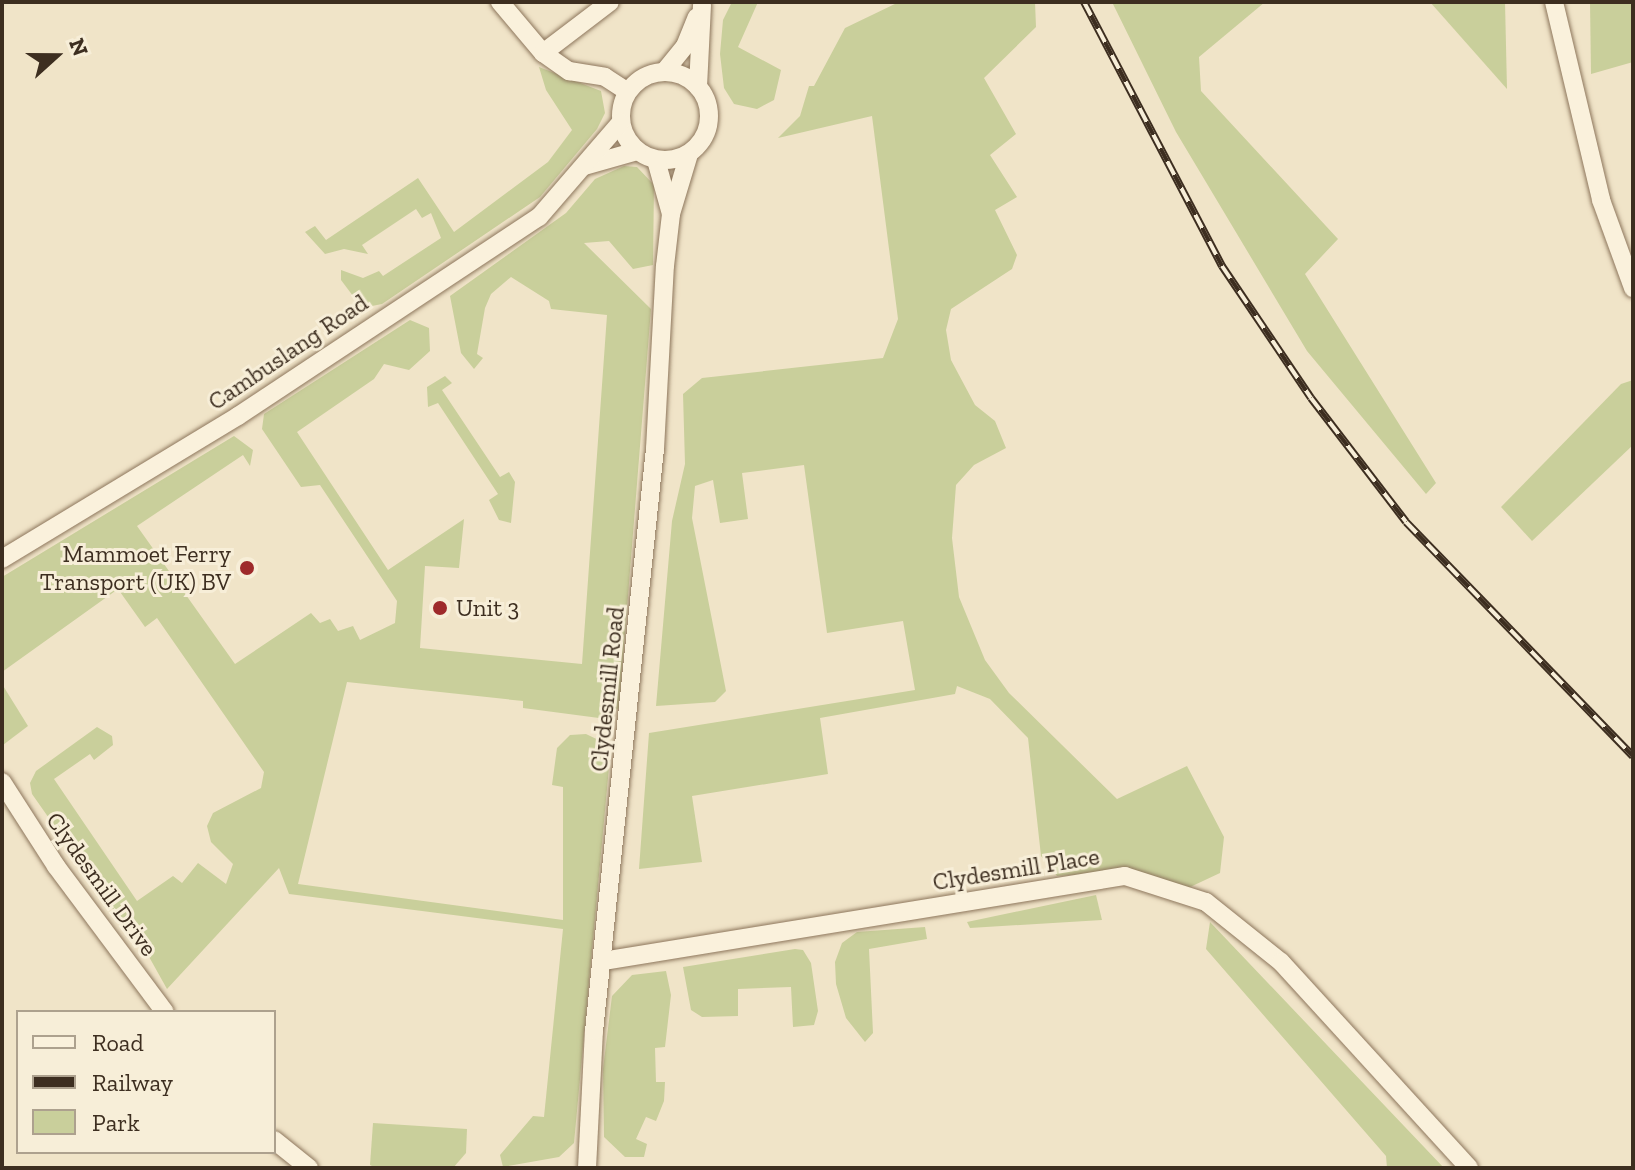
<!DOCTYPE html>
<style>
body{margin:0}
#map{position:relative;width:1635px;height:1170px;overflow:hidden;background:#f0e4c8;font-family:"Zilla Slab",serif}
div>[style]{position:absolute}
.green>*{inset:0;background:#c9cf9b}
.roads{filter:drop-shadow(0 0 2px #8d765c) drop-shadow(0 0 2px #8d765c)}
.street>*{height:18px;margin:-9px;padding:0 9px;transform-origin:9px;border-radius:9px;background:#faf1dc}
.street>.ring{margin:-9px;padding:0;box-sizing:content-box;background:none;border:18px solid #faf1dc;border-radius:50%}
.rail>*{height:8px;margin-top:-4px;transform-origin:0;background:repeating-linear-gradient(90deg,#f7eed8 0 15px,#3d2e20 0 30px);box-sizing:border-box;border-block:2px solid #3d2e20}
.dots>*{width:22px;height:22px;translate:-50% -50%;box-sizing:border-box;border:4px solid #f7eed8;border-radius:50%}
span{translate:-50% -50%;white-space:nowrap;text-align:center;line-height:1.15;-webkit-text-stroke:6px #f7eed8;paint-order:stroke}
.street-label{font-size:24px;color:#3d2e20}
.poi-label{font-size:24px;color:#3d2e20}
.right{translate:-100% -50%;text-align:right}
.left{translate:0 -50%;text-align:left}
.frame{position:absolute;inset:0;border:4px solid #3d2e20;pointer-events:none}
.legend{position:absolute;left:16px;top:1010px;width:260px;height:144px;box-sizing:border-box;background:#f7eed8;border:2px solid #ada18e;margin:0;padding:10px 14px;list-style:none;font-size:24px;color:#3d2e20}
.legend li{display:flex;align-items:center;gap:16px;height:40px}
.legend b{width:40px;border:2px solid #ada18e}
.north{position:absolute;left:16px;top:16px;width:80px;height:80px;-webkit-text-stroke:6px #f7eed8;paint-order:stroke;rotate:69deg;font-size:22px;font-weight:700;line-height:32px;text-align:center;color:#3d2e20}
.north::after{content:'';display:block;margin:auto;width:28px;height:36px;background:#3d2e20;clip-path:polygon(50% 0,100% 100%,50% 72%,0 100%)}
</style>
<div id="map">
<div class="green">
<i style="clip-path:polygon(732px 2px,758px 2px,738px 47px,781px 70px,774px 100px,757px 109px,734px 104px,724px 88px,720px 54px,723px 20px)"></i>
<i style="clip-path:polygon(899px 2px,1035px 2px,1036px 27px,984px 78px,1016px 134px,990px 155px,1017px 197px,995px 210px,1017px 255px,1012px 269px,951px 309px,946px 330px,951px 360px,975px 405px,995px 421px,1006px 448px,974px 465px,956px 485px,952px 538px,959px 597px,985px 660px,1009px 693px,1117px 799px,1187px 766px,1224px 837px,1220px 873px,1188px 888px,1122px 872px,1057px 876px,1041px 856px,1028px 738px,990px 699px,957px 686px,955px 694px,820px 718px,828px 774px,692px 796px,702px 862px,639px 869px,649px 733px,915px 690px,903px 621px,827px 633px,804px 465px,742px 473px,748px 519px,720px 523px,713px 480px,695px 486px,692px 518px,726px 691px,715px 702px,656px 706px,672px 521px,685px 464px,683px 394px,702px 378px,883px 358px,898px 319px,872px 116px,778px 138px,800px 116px,809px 86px,814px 86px,845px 28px)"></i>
<i style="clip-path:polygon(1112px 2px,1265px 2px,1199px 57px,1201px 91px,1338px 239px,1305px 274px,1436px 483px,1426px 494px,1307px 351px,1176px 132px)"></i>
<i style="clip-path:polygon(1430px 2px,1505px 2px,1507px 89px)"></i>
<i style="clip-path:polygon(1590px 2px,1633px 2px,1633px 62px,1591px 74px)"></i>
<i style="clip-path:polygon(539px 67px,601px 91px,605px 113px,597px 129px,540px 197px,382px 304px,362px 308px,341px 280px,341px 270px,363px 278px,379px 271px,383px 276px,441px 238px,431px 213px,422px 218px,416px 209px,362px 245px,368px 254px,344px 249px,325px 254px,305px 232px,315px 226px,326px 240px,418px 178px,454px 232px,548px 162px,572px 130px,546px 90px)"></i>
<i style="clip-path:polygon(624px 166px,637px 167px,654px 185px,653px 265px,633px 269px,609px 241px,584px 243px,651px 309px,619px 708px,599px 718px,523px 708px,523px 701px,347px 682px,298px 884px,563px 920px,563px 787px,552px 785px,557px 748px,570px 735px,586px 734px,611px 746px,574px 1143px,559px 1157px,503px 1167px,500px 1155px,533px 1116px,544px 1117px,563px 929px,289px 894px,279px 868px,167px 989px,129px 921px,124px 925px,32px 794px,30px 783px,36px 771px,97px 727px,112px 736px,113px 745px,94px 760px,90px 754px,54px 779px,137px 901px,173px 876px,182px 883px,198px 863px,226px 884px,233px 864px,211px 842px,207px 826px,213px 813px,261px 788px,264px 772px,157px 618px,145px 627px,118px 589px,2px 672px,2px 577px,234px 436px,253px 450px,250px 466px,243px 455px,137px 526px,235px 664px,311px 613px,320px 623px,330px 619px,338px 631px,353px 626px,360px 640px,395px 623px,397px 601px,320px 485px,301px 487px,262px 429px,264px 414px,410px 320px,429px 328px,430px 351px,409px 370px,384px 364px,374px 379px,297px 432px,388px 570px,464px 519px,459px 568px,425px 566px,420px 648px,582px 664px,607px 315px,551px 309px,549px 301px,511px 277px,491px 294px,485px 308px,477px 354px,483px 358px,474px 369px,461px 353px,450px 296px,566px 213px,595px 179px)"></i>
<i style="clip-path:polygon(445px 376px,452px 383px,442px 390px,500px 477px,509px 472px,515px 482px,511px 523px,499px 520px,489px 500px,498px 494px,438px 403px,428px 407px,427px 387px)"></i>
<i style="clip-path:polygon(1633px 380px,1633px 445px,1532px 541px,1501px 507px,1621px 384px)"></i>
<i style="clip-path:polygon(2px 684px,28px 726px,3px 745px,2px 743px)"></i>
<i style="clip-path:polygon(1096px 895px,1102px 920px,970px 928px,967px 922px)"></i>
<i style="clip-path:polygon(1210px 922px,1444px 1168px,1387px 1168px,1386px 1156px,1206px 949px)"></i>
<i style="clip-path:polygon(925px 927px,927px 939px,869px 949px,873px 1033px,865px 1042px,846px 1018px,836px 984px,835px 962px,842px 943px,857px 932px)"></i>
<i style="clip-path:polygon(795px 949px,803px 950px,811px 963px,818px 1011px,814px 1025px,793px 1027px,791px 987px,738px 989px,738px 1016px,702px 1017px,691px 1010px,683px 967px)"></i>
<i style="clip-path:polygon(666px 971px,671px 995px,665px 1047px,655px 1048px,656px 1082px,665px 1082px,664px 1101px,656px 1121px,646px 1117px,636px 1139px,647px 1144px,644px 1157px,625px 1157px,604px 1137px,603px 1069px,612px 996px,632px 975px)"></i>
<i style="clip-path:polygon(373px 1123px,467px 1129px,466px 1153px,453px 1168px,376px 1168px,370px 1165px)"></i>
</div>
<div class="roads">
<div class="street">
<i style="left:500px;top:2px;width:67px;rotate:49.9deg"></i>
<i style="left:543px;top:53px;width:32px;rotate:35deg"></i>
<i style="left:569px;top:71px;width:36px;rotate:9deg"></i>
<i style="left:605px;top:77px;width:27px;rotate:33deg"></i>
<i style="left:1554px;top:2px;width:204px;rotate:76.6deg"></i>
<i style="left:1601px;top:200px;width:94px;rotate:70deg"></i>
<i style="left:543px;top:53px;width:84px;rotate:-37.3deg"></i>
<i class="ring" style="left:621px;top:72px;width:70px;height:70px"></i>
<i style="left:664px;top:72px;width:33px;rotate:-51deg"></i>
<i style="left:685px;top:46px;width:31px;rotate:-68deg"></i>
<i style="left:698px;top:87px;width:82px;rotate:-87.2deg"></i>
<i style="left:656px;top:160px;width:56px;rotate:74.5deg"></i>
<i style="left:584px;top:166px;width:55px;rotate:-15.8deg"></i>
<i style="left:2px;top:559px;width:276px;rotate:-31.2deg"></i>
<i style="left:238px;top:416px;width:361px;rotate:-33.5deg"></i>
<i style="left:539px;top:217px;width:125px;rotate:-49.2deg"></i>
<i style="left:2px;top:782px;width:100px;rotate:57.3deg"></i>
<i style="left:56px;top:866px;width:182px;rotate:53.3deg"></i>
<i style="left:603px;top:961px;width:529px;rotate:-9.25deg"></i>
<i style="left:1125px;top:876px;width:85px;rotate:17.8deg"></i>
<i style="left:1206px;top:902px;width:96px;rotate:38.7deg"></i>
<i style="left:1281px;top:962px;width:279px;rotate:47.6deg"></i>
<i style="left:274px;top:1140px;width:45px;rotate:38.7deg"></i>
<i style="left:587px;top:1168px;width:137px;rotate:-87.1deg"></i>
<i style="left:594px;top:1031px;width:585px;rotate:-84.02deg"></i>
<i style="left:655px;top:449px;width:183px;rotate:-86.9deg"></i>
<i style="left:665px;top:266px;width:52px;rotate:-83.4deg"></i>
<i style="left:671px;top:214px;width:63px;rotate:-73.3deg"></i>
</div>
</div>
<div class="rail">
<i style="left:1084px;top:2px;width:298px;rotate:62.4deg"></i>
<i style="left:1222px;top:266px;width:159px;rotate:56deg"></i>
<i style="left:1311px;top:398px;width:156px;rotate:52.5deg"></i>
<i style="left:1406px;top:522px;width:326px;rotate:45.9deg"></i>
</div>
<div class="dots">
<i style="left:247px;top:568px;background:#9e2a2b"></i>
<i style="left:440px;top:608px;background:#9e2a2b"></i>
</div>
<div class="street-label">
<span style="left:288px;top:352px;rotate:-34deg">Cambuslang Road</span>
<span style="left:607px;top:689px;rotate:-84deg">Clydesmill Road</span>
<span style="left:1016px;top:869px;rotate:-9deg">Clydesmill Place</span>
<span style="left:102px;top:884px;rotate:54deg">Clydesmill Drive</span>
</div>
<div class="poi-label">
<span class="right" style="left:231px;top:568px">Mammoet Ferry<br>Transport (UK) BV</span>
<span class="left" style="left:456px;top:608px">Unit 3</span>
</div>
<div class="frame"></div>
<ul class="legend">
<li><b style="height:10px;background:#faf1dc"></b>Road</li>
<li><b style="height:10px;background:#3d2e20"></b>Railway</li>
<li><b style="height:22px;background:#c9cf9b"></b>Park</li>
</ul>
<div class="north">N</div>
</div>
